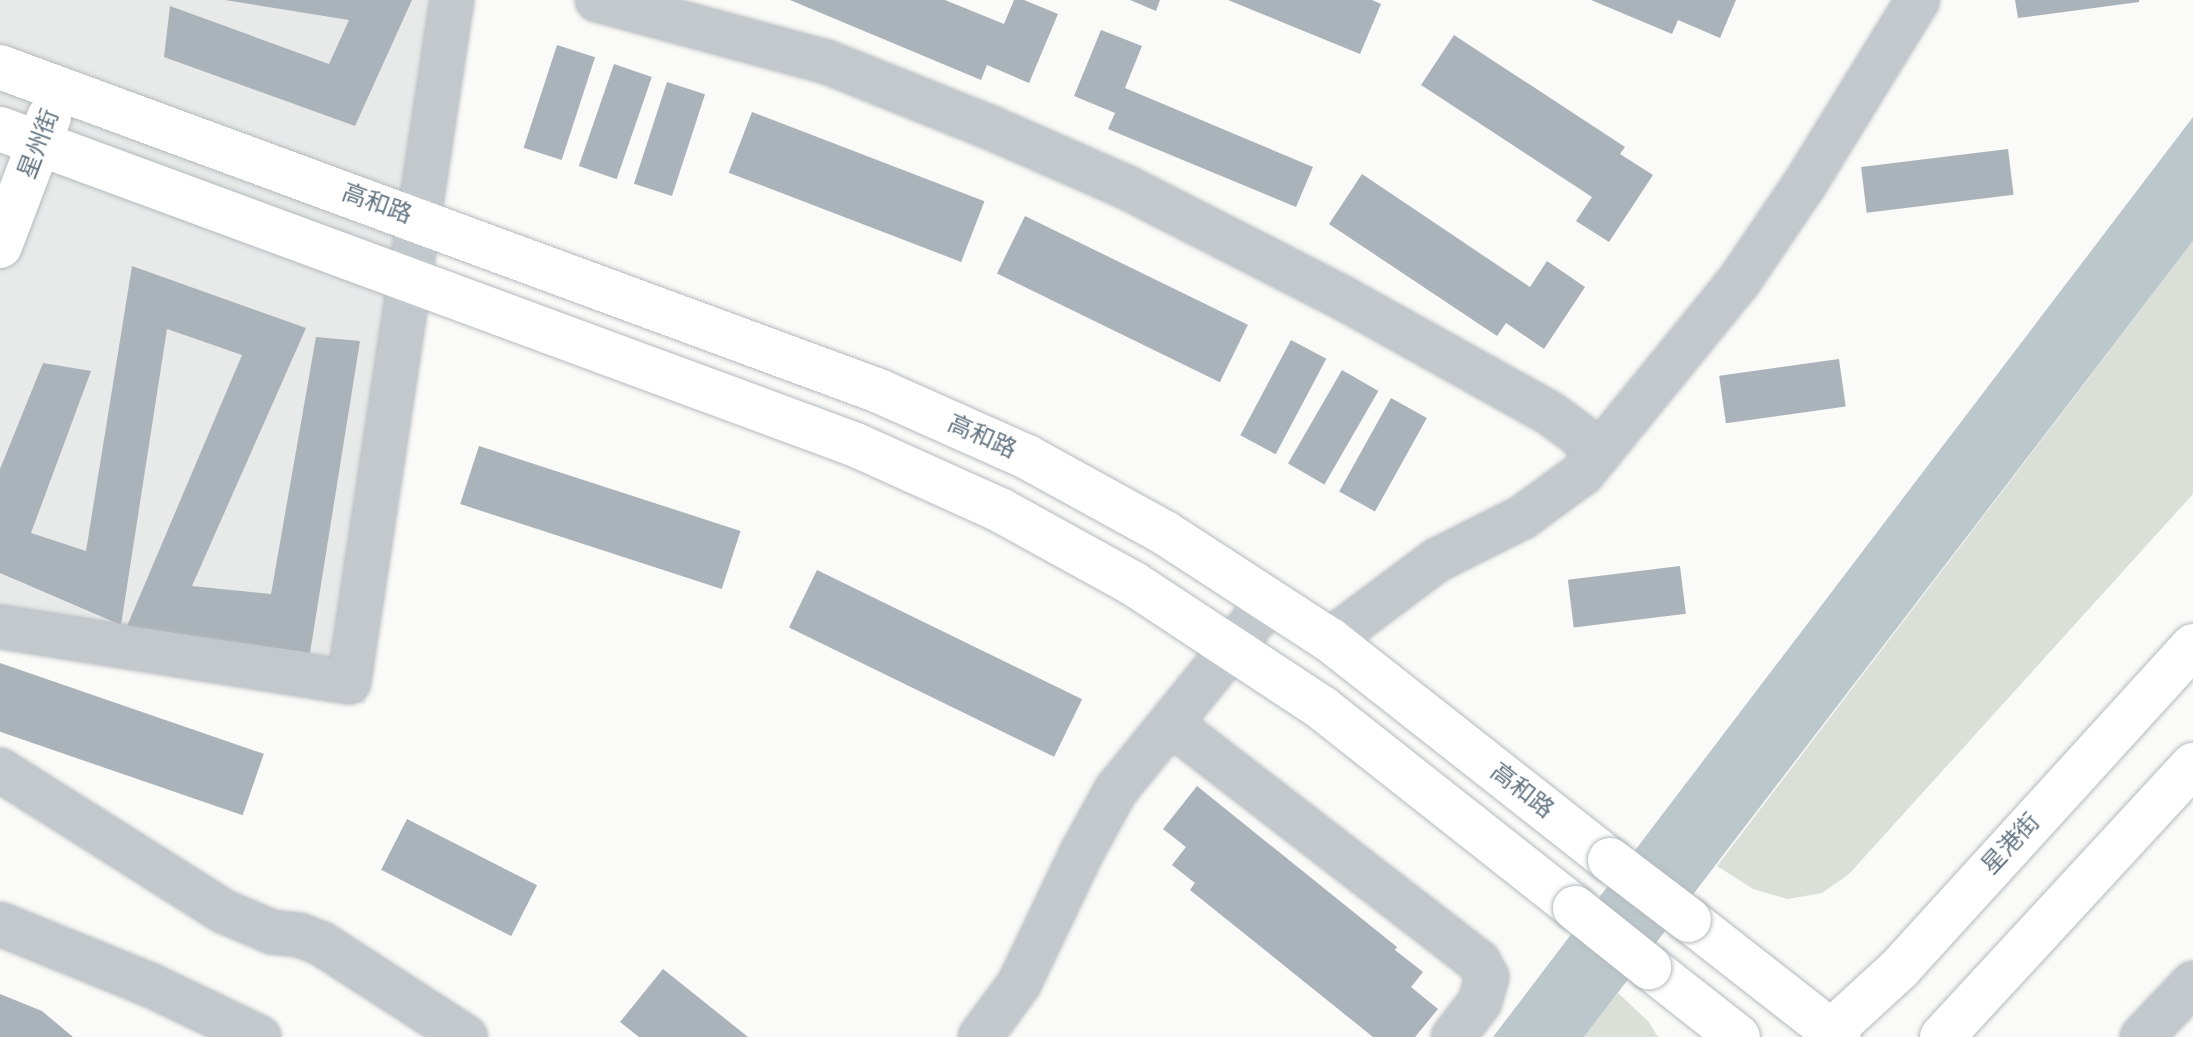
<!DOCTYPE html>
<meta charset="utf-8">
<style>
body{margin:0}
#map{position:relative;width:2193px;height:1037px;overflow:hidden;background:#fafaf8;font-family:"Fira Sans","Noto Sans SC",sans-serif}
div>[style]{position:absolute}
.built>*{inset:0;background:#e8e9e9}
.green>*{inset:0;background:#dadfd7}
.water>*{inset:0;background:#bbc7cb}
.building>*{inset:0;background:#aab3b9;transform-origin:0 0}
.roads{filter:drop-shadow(0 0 2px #b5babe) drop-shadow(0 0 2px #b5babe)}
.minor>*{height:42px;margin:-21px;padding:0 21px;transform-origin:21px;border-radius:21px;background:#c3c8cc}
.major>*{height:44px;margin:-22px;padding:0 22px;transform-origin:22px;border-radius:22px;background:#fff}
.bridges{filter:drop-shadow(0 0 2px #b5babe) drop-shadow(0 0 2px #b5babe)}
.major-bridge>*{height:44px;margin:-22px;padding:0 22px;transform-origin:22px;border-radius:22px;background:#fff}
span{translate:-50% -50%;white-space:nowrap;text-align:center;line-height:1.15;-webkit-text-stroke:8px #fff;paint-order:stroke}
.street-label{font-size:24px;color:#657683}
</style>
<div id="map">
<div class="built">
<i style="clip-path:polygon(0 0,472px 0,365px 704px,0 647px)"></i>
</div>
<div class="green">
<i style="clip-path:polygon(2193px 241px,2193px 494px,1849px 874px,1822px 893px,1788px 899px,1753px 889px,1717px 866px)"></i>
<i style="clip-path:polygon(1618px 993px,1648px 1021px,1658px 1037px,1584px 1037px)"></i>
</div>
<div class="water">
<i style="clip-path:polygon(2193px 117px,2193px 241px,1584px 1037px,1493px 1037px)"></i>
</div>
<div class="building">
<i style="clip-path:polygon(225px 0,412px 0,355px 126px,164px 57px,170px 6px,329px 64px,349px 20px)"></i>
<i style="clip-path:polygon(790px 0,945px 0,1004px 24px,1014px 0,1024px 0,1058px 14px,1029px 83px,987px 65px,981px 80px)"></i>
<i style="clip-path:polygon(1130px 0,1160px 0,1156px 11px)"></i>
<i style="clip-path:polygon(1228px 0,1372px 0,1381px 4px,1360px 54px)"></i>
<i style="clip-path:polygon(1591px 0,1736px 0,1720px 38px,1678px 20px,1672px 34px)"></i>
<i style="clip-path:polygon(2015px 0,2139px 0,2139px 2px,2018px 18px)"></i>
<i style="clip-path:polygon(1101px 30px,1142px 46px,1125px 88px,1313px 167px,1296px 207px,1108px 129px,1115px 113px,1074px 96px)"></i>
<i style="clip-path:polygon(1454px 35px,1625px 147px,1620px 154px,1653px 175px,1609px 242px,1576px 221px,1592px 197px,1421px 85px)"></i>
<i style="left:557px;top:45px;width:40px;height:108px;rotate:18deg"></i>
<i style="left:614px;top:64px;width:40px;height:108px;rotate:19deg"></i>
<i style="left:667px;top:82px;width:40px;height:107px;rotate:18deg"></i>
<i style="left:752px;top:112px;width:249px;height:65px;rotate:21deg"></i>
<i style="left:2008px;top:149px;width:46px;height:148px;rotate:83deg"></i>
<i style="clip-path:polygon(1362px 174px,1530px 287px,1547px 261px,1585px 287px,1544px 349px,1506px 323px,1497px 336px,1329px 224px)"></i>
<i style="left:1025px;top:216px;width:248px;height:64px;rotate:26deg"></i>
<i style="clip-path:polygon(132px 266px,306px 328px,192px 586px,271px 594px,316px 337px,360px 341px,310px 653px,127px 626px,242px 355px,167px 329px,121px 625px,0 573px,0 469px,43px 363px,91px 371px,31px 533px,86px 551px)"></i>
<i style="left:1291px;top:340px;width:40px;height:108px;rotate:28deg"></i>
<i style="left:1839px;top:359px;width:48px;height:121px;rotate:82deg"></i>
<i style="left:1342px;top:370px;width:42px;height:108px;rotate:30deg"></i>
<i style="left:1391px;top:398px;width:41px;height:107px;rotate:29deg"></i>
<i style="left:479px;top:446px;width:275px;height:61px;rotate:18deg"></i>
<i style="left:1680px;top:566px;width:48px;height:113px;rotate:83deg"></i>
<i style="left:817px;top:570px;width:295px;height:64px;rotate:26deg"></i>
<i style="left:0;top:663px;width:279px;height:65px;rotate:19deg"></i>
<i style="clip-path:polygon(1197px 786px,1397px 947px,1395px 950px,1423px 972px,1411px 987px,1438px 1009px,1415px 1037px,1373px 1037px,1190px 890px,1195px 883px,1172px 865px,1186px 847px,1163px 829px)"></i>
<i style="left:407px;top:819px;width:146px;height:57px;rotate:27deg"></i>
<i style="clip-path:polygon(663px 969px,748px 1037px,639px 1037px,620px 1022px)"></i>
<i style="clip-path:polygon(0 994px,42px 1011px,73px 1037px,0 1037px)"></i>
</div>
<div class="roads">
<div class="minor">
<i style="left:597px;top:0;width:238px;rotate:15.1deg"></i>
<i style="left:827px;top:62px;width:175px;rotate:21.9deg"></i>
<i style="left:989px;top:127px;width:152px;rotate:23.7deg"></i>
<i style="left:1128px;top:188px;width:242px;rotate:27.1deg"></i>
<i style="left:1343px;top:298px;width:235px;rotate:29.1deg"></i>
<i style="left:1548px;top:412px;width:37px;rotate:36deg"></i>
<i style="left:1578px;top:434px;width:29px;rotate:46deg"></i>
<i style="left:0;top:627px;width:353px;rotate:9deg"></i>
<i style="left:349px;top:682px;width:690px;rotate:-81.41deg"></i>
<i style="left:1330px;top:640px;width:134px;rotate:-36.8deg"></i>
<i style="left:1437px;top:560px;width:96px;rotate:-26.6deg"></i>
<i style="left:1523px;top:517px;width:74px;rotate:-36.3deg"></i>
<i style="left:1583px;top:473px;width:247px;rotate:-50.9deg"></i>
<i style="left:1739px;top:281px;width:116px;rotate:-55.9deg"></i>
<i style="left:1804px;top:185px;width:217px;rotate:-58.4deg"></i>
<i style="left:1171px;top:724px;width:389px;rotate:37.7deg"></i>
<i style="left:1479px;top:962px;width:17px;rotate:62deg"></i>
<i style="left:1487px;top:977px;width:26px;rotate:106deg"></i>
<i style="left:1480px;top:1002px;width:44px;rotate:127.6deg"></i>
<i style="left:0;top:770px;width:266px;rotate:32.3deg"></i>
<i style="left:225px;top:912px;width:51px;rotate:23.1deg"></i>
<i style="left:272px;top:932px;width:27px;rotate:6deg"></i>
<i style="left:299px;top:935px;width:25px;rotate:21deg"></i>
<i style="left:322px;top:944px;width:171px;rotate:32.9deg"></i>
<i style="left:0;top:924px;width:162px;rotate:22.1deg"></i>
<i style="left:150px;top:985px;width:121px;rotate:25.5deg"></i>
<i style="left:980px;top:1037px;width:66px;rotate:-53.7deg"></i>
<i style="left:1019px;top:984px;width:146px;rotate:-64.5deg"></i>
<i style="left:1082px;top:852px;width:71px;rotate:-61.3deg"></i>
<i style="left:1116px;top:790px;width:242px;rotate:-50.9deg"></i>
<i style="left:2142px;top:1037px;width:74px;rotate:-46.6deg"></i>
</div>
<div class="major">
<i style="left:0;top:67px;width:937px;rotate:20.23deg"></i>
<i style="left:879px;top:391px;width:162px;rotate:24deg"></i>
<i style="left:1027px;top:457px;width:158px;rotate:28.8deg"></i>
<i style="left:1165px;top:533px;width:197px;rotate:33deg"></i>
<i style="left:1330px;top:640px;width:356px;rotate:38.2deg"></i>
<i style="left:0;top:129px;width:912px;rotate:20.26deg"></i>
<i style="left:856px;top:445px;width:158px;rotate:24.3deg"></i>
<i style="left:1000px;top:510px;width:153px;rotate:28.9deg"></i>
<i style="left:1134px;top:584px;width:225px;rotate:33.4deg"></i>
<i style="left:1322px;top:708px;width:323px;rotate:38.3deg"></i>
<i style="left:0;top:246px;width:138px;rotate:-69.2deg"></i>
<i style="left:1689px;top:920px;width:190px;rotate:38deg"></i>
<i style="left:1649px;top:967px;width:113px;rotate:38.2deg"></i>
<i style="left:1825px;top:1037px;width:102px;rotate:-42.6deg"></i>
<i style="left:1900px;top:968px;width:435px;rotate:-47.7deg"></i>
<i style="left:1942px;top:1037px;width:370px;rotate:-47.3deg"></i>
</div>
</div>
<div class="bridges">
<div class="major-bridge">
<i style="left:1610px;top:860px;width:99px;rotate:37.2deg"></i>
<i style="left:1575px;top:908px;width:95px;rotate:38.6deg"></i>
</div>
</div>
<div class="street-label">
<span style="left:39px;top:144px;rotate:-69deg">星州街</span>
<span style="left:377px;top:204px;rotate:20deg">高和路</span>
<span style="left:982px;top:437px;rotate:24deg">高和路</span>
<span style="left:1522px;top:791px;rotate:38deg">高和路</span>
<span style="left:2011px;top:844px;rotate:-47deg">星港街</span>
</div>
</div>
